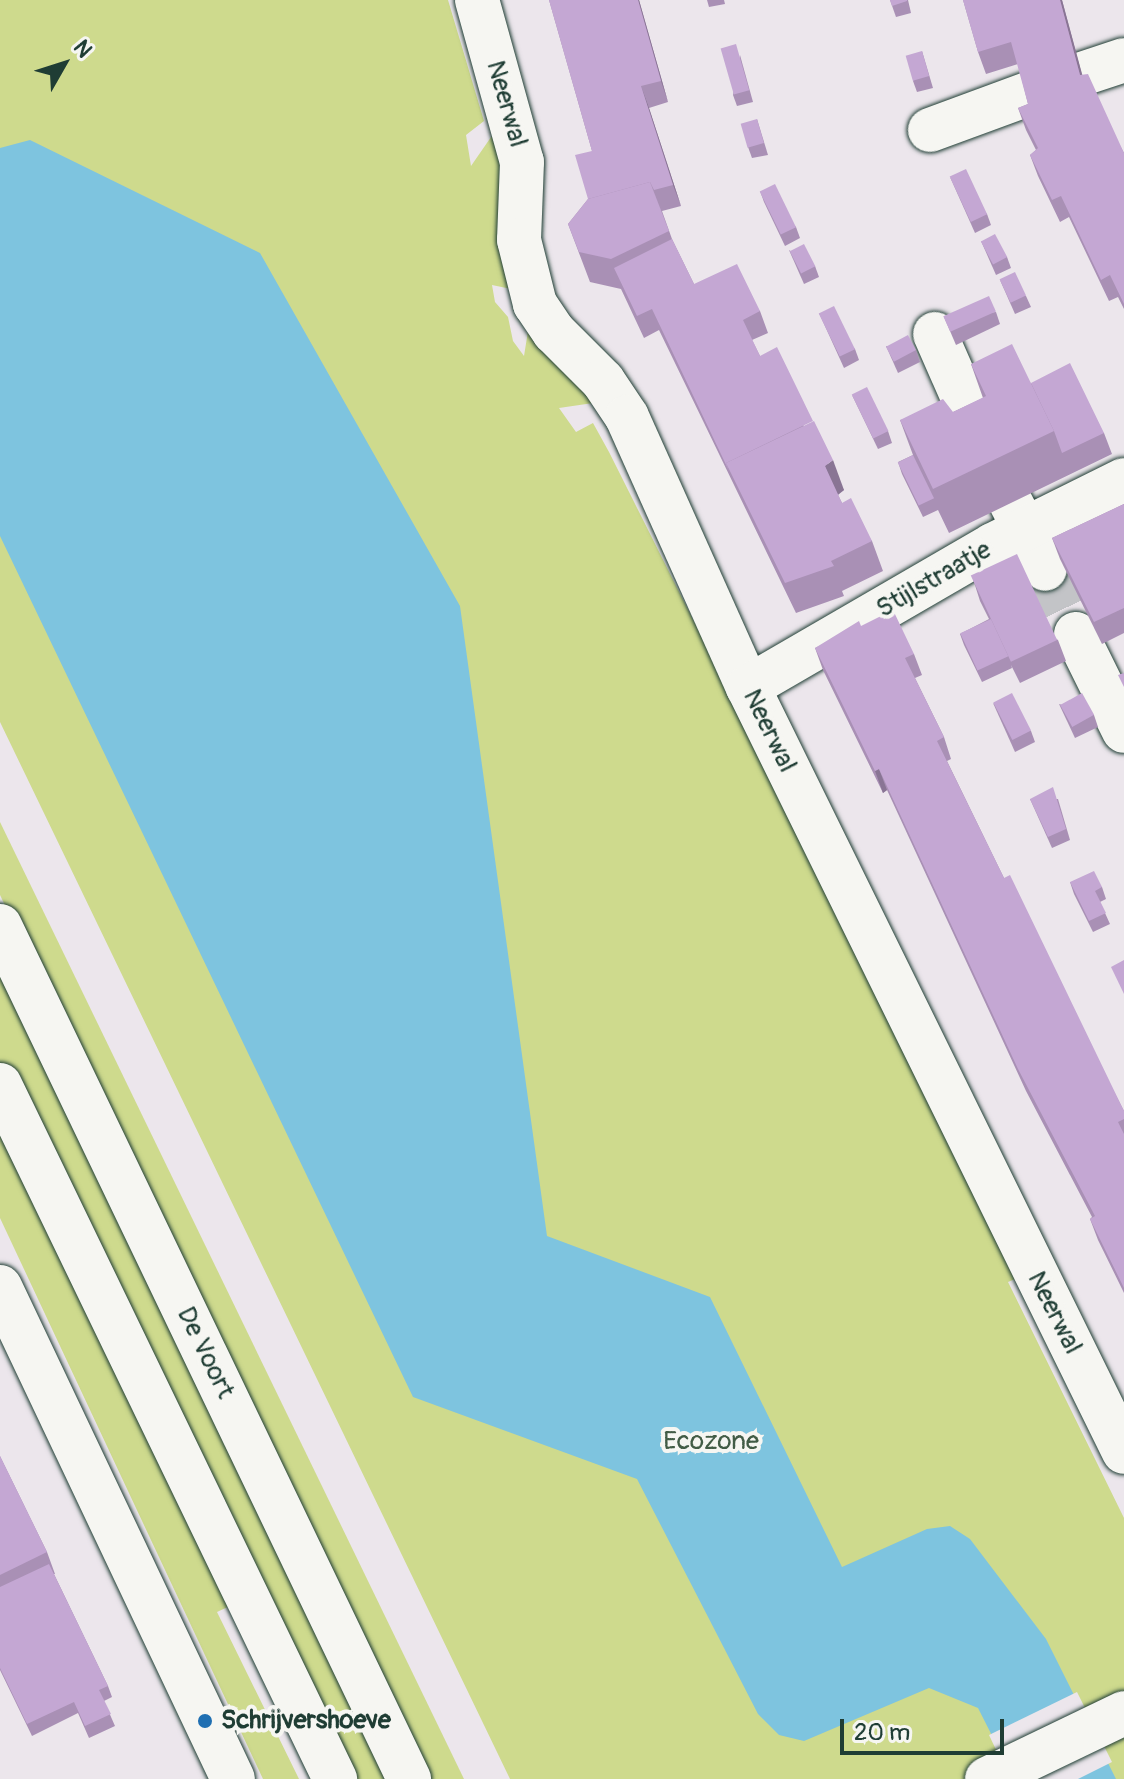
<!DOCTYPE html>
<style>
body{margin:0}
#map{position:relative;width:1124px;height:1779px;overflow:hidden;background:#ece6ec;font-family:Pangolin,sans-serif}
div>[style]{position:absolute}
.green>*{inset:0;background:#ceda8d;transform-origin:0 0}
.water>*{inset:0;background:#7ec4df}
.pier>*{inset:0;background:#ece6ec}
.minor-tunnel>*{height:44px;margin-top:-22px;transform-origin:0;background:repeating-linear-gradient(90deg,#c3c4c7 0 44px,transparent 0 66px)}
.roads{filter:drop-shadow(0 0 2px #1f3d34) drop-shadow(0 0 2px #1f3d34)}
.minor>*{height:44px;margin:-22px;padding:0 22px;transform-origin:22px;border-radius:22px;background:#f6f6f2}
.wall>*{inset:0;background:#a990b5}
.shaded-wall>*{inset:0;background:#897594}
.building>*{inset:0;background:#c4a7d3;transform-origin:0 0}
.dots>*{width:22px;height:22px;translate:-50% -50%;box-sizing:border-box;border:4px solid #f6f6f2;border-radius:50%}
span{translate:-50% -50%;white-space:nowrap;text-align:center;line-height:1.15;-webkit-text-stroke:8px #f6f6f2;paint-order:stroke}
.street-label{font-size:26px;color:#1f3d34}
.park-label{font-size:26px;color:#425c46}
.poi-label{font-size:26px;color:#1f3d34;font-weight:700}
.left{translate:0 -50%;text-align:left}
.north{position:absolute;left:24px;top:24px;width:80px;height:80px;-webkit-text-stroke:6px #f6f6f2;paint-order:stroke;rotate:51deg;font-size:22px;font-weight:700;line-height:32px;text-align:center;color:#1f3d34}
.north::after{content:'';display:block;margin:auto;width:28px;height:36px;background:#1f3d34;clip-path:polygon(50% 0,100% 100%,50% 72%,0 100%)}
.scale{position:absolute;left:840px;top:1719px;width:164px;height:36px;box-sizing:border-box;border:4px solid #1f3d34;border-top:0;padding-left:10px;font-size:24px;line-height:28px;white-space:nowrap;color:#1f3d34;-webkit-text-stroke:6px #f6f6f2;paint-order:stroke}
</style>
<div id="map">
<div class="green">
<i style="clip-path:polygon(0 0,448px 0,484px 121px,466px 135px,471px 166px,498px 127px,511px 289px,492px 285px,495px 302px,508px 317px,513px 341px,524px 356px,529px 325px,600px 402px,559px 408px,576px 432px,593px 423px,609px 452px,1022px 1276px,1008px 1282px,1124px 1518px,1124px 1779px,510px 1779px,0 722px)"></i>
<i style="clip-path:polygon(0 822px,464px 1779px,424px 1779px,0 895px)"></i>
<i style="left:0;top:975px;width:893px;height:72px;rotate:64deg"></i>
<i style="clip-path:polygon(0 1129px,232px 1605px,217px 1612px,299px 1779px,263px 1779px,0 1218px)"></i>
</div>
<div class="water">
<i style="clip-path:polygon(30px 140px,260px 253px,460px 606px,547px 1236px,710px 1297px,842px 1567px,927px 1529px,950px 1526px,970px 1539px,1046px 1639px,1116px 1779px,1014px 1779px,978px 1708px,929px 1688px,804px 1741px,779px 1735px,758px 1714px,637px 1479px,413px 1397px,0 536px,0 148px)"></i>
</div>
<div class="pier">
<i style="clip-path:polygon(1077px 1692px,1112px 1762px,1078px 1779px,1010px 1779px,989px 1735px)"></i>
</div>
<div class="minor-tunnel">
<i style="left:1045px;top:569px;width:72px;rotate:64.5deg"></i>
</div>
<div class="roads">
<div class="minor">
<i style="left:477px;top:0;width:168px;rotate:74.5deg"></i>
<i style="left:522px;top:162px;width:78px;rotate:92.2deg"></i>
<i style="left:519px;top:240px;width:66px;rotate:76deg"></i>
<i style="left:535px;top:304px;width:34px;rotate:56deg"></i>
<i style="left:554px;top:332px;width:69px;rotate:45deg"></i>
<i style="left:603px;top:381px;width:43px;rotate:56.3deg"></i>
<i style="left:627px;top:417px;width:296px;rotate:65.9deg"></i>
<i style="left:748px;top:687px;width:852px;rotate:63.83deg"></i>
<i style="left:1082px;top:74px;width:44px;rotate:-18.4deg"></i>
<i style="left:930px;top:130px;width:104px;rotate:-20.2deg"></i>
<i style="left:935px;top:334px;width:124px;rotate:66.3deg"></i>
<i style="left:1011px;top:503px;width:74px;rotate:62.7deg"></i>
<i style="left:1076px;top:634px;width:108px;rotate:63.7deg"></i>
<i style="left:748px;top:687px;width:283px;rotate:-30.1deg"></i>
<i style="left:993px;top:545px;width:146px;rotate:-26.4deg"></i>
<i style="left:0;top:926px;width:946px;rotate:64.38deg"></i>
<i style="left:0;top:1085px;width:771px;rotate:64.23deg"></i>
<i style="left:0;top:1287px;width:544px;rotate:64.66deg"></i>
<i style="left:987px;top:1779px;width:152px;rotate:-25.7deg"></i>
</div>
</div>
<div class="wall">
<i style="clip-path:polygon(549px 0,639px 0,668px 102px,649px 108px,681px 206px,662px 211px,672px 239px,694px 284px,760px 311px,768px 333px,752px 340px,760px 356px,844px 490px,838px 495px,842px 503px,872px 541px,883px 571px,842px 591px,844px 596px,796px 613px,659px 330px,644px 338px,621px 289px,590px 282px,568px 224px,588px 199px,592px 151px)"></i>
<i style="clip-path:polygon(707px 0,724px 0,725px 4px,709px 7px)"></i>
<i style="clip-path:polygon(890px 0,908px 0,911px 13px,896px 17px)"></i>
<i style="clip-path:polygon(963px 0,1062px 0,1082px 75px,1124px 153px,1124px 309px,1118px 297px,1109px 301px,1069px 217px,1060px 222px,1038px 176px,1030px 155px,1036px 150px,1026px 130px,1018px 108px,1028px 104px,1018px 64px,986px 74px,978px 52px)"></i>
<i style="clip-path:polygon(922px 51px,933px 88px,917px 92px,913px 81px)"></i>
<i style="clip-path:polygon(740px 55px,753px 102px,737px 106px,733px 95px)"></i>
<i style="clip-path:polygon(757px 119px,768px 155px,752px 158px,748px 147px)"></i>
<i style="clip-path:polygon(950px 177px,987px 214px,991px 225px,975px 233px)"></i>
<i style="clip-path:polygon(760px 191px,796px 227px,800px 238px,785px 246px,764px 202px)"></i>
<i style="clip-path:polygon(981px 241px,1007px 257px,1011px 268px,996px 275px)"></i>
<i style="clip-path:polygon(789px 250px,815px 266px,819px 277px,804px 284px)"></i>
<i style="clip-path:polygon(1000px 280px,1026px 296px,1031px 307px,1015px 314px)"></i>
<i style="clip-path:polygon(996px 312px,1000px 324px,956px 345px,944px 317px)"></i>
<i style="clip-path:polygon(819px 313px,855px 349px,859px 360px,844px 368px)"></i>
<i style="clip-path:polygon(886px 346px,916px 350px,920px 362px,898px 373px)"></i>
<i style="clip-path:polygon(971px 364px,1031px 383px,1104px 433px,1112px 454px,949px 533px,938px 510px,923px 517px,902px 474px,898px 462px,913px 455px,900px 420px,953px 412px,983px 398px)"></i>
<i style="clip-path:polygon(852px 395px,888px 431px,892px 443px,878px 449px)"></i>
<i style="clip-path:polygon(1124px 504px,1124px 633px,1102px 644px,1060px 559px,1052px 538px)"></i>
<i style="clip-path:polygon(973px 579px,1058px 640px,1066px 661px,1020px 683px,1011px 665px,1012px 668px,982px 682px,964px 645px,960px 634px,989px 619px,980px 601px)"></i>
<i style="clip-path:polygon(861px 626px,914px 654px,922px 675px,915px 678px,944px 737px,951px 759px,947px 761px,1004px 878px,1124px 1111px,1124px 1293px,1098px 1240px,1090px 1219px,1092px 1217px,1026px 1091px,887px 790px,883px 793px,823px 670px,815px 648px)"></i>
<i style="clip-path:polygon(993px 703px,1031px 731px,1035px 742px,1015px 752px)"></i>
<i style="clip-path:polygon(1059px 704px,1094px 715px,1098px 727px,1075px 738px)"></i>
<i style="clip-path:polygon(1030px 799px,1058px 799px,1070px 840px,1052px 848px)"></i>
<i style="clip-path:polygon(1070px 882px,1102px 887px,1106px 899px,1100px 902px,1110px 924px,1093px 932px,1074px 894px)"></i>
<i style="clip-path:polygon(0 1456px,47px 1552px,55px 1574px,54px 1574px,108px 1686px,112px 1697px,104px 1701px,115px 1726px,89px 1738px,78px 1713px,32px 1736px,0 1670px)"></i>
</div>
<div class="shaded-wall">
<i style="clip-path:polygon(638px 0,639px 0,668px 102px,661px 81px)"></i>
<i style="clip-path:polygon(1060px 0,1062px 0,1088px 96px,1080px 75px)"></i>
<i style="clip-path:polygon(641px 86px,649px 108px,681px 206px,673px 185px)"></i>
<i style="clip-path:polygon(833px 460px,844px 490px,836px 496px,825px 466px)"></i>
<i style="clip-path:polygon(879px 769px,887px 790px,883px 793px,875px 771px)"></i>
</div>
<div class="building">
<i style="clip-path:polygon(549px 0,638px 0,661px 81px,641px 86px,673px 185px,654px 190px,650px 182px,588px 199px,575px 155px,592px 151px)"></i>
<i style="clip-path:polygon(890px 0,907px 0,907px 1px,892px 6px)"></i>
<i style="clip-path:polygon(963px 0,1060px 0,1080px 75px,1088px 74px,1124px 153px,1124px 304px,1110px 275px,1101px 280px,1061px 196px,1052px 200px,1030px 155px,1038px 148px,1018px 108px,1028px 104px,1011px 42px,978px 52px)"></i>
<i style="left:736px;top:44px;width:48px;height:16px;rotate:74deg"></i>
<i style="left:922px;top:51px;width:26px;height:17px;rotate:74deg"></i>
<i style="left:757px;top:119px;width:25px;height:17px;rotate:74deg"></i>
<i style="left:966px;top:169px;width:50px;height:18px;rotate:65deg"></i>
<i style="clip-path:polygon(650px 182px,669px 231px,611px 259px,579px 252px,568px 224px,588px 199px)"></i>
<i style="left:775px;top:184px;width:48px;height:17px;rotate:64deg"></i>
<i style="left:995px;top:234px;width:26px;height:16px;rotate:62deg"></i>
<i style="clip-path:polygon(672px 239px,694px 284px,737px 264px,760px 311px,743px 320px,760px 356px,777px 347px,813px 421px,726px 463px,729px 471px,652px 309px,637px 316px,614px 268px)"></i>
<i style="left:804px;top:244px;width:25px;height:16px;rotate:63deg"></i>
<i style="left:1015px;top:272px;width:26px;height:17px;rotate:65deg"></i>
<i style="left:989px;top:296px;width:17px;height:50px;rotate:66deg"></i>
<i style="left:834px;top:306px;width:48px;height:17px;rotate:64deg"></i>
<i style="left:908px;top:335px;width:17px;height:25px;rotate:62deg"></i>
<i style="clip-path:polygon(1012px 344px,1054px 431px,933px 489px,900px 420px,943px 399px,953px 412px,986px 396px,971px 364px)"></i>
<i style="clip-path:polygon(1070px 363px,1104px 433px,1062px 453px,1054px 431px,1031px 383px)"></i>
<i style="left:867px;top:387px;width:49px;height:17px;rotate:64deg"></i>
<i style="clip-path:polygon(814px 421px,833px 460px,825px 466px,842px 503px,851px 498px,872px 541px,831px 561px,834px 566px,785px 583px,726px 463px)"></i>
<i style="left:913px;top:455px;width:48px;height:17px;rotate:64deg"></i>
<i style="clip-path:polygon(1124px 504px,1124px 608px,1094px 622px,1052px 538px)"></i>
<i style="left:1017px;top:554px;width:95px;height:51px;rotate:65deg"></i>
<i style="clip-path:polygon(893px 610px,914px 654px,905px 658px,944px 737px,937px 741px,1004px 878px,1010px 875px,1124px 1111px,1124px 1119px,1118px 1122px,1124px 1134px,1124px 1288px,1090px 1219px,1095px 1216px,1018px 1069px,879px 769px,875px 771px,815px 648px,859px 621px,861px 626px)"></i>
<i style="left:991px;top:619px;width:41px;height:34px;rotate:65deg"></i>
<i style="clip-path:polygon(1124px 673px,1124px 687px,1118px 675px)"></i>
<i style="left:1012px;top:693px;width:42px;height:21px;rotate:63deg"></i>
<i style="left:1082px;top:693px;width:25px;height:25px;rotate:61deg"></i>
<i style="clip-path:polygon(1053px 787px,1066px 829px,1048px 837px,1030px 799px)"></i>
<i style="clip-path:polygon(1094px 871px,1102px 887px,1095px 891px,1106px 913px,1089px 921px,1070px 882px)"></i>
<i style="clip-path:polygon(1124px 960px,1124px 994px,1111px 967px)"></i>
<i style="clip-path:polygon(0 1456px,47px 1552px,0 1575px)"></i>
<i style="clip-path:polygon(49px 1564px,108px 1686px,99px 1690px,111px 1714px,85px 1726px,74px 1702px,27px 1724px,0 1668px,0 1587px)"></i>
</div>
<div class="dots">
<i style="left:205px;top:1721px;background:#1f6fb2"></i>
</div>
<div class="street-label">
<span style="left:506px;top:104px;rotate:74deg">Neerwal</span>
<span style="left:934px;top:580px;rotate:-30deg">Stijlstraatje</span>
<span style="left:769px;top:731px;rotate:64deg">Neerwal</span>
<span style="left:1054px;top:1313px;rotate:63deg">Neerwal</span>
<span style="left:205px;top:1353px;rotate:64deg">De Voort</span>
</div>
<div class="park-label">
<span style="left:711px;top:1442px">Ecozone</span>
</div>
<div class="poi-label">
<span class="left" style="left:221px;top:1721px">Schrijvershoeve</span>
</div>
<div class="north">N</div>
<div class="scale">20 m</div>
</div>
